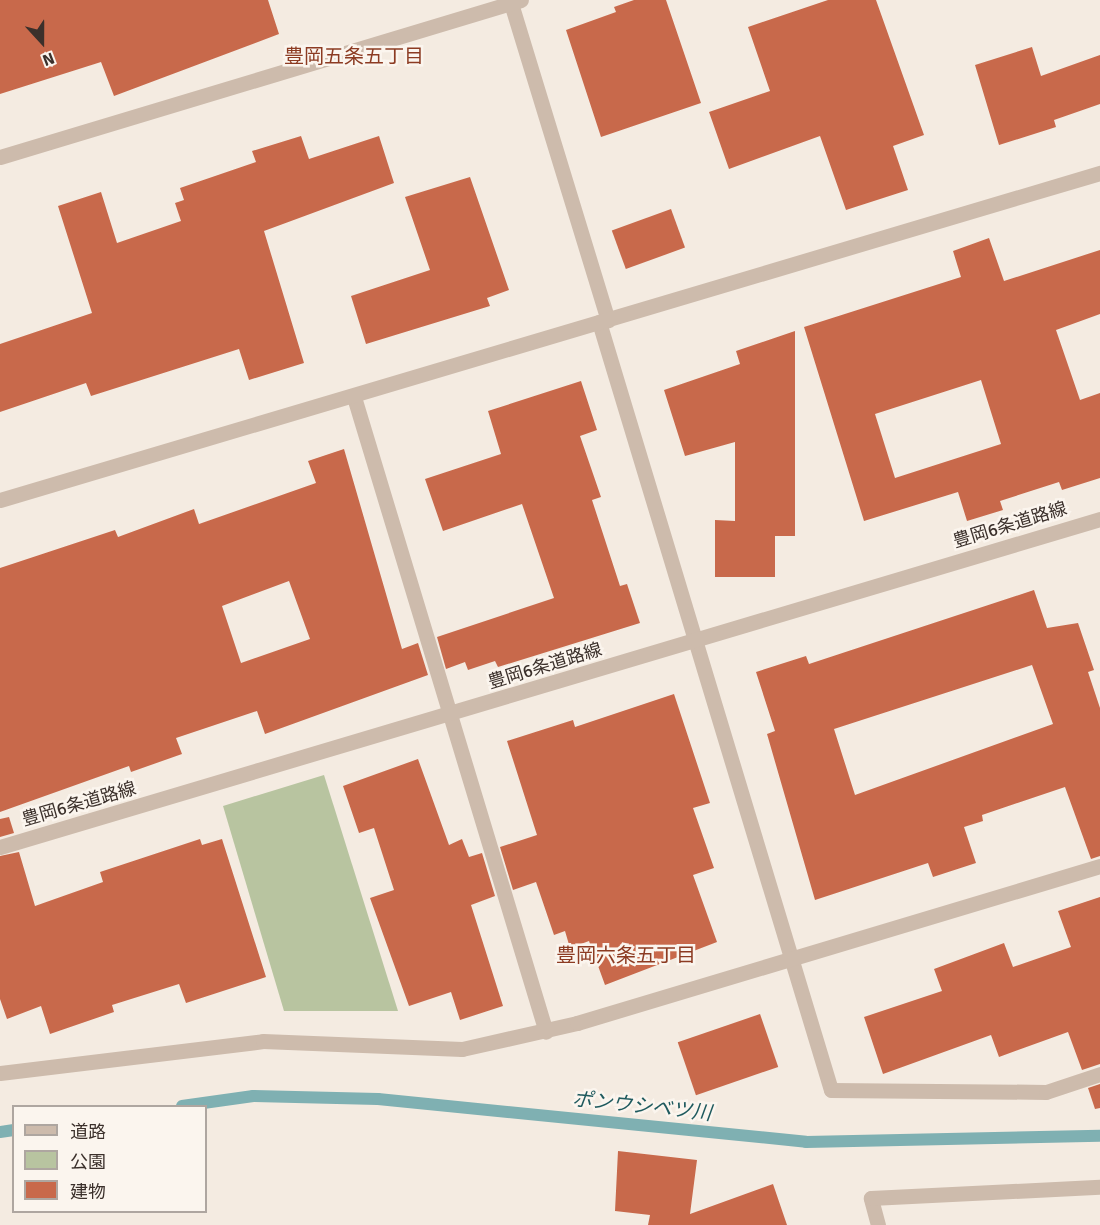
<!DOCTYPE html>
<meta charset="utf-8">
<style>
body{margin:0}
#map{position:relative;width:1100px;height:1225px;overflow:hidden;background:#f4ebe1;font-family:Signika,"Noto Sans JP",sans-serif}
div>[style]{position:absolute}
.green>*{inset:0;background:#b8c4a0}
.stream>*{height:12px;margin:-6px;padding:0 6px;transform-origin:6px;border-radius:6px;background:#7fb0b2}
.building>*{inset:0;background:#c8694b;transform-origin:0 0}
.street>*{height:15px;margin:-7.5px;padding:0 7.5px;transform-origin:7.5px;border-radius:7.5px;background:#cdbbac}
span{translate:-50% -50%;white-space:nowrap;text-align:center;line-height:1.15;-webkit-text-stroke:5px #fbf5ee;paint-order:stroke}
.street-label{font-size:18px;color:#3b302b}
.neighbourhood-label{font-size:20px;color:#8c3b22}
.water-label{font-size:20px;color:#1f5a5e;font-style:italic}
.legend{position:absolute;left:12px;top:1105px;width:195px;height:108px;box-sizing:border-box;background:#fbf5ee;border:2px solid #aea6a0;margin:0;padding:8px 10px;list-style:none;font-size:18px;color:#3b302b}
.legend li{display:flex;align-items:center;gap:12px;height:30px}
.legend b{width:30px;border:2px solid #aea6a0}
.north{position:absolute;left:12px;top:12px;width:60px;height:60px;-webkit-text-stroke:4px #fbf5ee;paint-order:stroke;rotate:159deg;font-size:16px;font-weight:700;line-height:24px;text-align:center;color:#3b302b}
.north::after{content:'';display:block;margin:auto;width:21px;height:27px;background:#3b302b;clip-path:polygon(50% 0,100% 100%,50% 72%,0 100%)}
</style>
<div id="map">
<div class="green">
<i style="clip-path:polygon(324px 775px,398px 1011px,284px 1011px,223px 806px)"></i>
</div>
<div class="stream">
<i style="left:182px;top:1106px;width:72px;rotate:-8deg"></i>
<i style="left:253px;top:1096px;width:125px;rotate:1.4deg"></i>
<i style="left:378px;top:1099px;width:430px;rotate:5.7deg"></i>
<i style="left:806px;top:1142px;width:294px;rotate:-1.2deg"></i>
<i style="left:0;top:1132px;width:14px;rotate:-8deg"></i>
</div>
<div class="building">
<i style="clip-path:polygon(0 0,268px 0,279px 34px,114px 96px,101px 62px,0 94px)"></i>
<i style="clip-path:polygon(634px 0,666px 0,701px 103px,601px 137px,566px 30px,616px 12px,614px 7px)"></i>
<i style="clip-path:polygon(828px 0,876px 0,924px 135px,893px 146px,908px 190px,846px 210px,820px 136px,729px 169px,709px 112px,770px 91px,748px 27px)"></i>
<i style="clip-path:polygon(1032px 47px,1041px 76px,1100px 55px,1100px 104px,1054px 120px,1056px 127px,999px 145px,975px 65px)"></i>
<i style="clip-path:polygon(301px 136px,309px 159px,379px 136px,394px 183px,264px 231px,304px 363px,249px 380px,239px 349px,91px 396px,86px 383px,0 412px,0 344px,92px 313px,58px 206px,101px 192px,117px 243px,181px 221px,175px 203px,184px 200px,180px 188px,256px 162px,252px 151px)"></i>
<i style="clip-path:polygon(470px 177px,509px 290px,487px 298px,490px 306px,366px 344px,351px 296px,430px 270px,405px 197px)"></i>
<i style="left:671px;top:209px;width:41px;height:63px;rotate:70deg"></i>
<i style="clip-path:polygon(evenodd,989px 238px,1004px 281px,1100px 250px,1100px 314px,1056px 330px,1080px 400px,1100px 393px,1100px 478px,1062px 490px,1059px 482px,1000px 501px,1003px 510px,967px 521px,958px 492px,864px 521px,804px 327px,961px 277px,953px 251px,989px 238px,981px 380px,1001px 444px,895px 478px,875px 414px,981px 380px)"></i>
<i style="clip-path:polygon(795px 331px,795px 536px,775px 536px,775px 577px,715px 577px,715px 520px,735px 521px,735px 442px,685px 456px,664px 390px,740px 364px,736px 351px)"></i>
<i style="clip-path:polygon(581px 381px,597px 430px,580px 436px,601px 497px,592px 500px,620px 586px,627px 584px,640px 623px,498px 667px,495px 661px,468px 670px,465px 662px,446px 669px,437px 637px,554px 598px,522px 504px,443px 531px,425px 479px,501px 454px,488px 411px)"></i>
<i style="clip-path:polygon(evenodd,344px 449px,402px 649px,418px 643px,428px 675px,265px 734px,257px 711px,176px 738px,182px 754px,131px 772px,129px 766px,0 812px,0 568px,115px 530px,118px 537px,194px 509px,199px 524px,316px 483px,308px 461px,344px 449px,289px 581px,310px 639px,241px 663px,222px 606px,289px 581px)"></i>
<i style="clip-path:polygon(evenodd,1034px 590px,1047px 628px,1078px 623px,1094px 670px,1088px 672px,1100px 708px,1100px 856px,1091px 859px,1065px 787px,982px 815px,983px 821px,964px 827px,976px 863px,933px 877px,928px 863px,815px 900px,767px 734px,775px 731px,756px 672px,806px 656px,809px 664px,1034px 590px,1032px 665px,1053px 724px,855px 795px,834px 729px,1032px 665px)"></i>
<i style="clip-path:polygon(674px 694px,710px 803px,693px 808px,714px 868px,693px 875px,717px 942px,605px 985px,589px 941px,570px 948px,565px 931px,554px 935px,536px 882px,513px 890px,500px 847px,537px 835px,507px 741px,573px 720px,575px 727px)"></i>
<i style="clip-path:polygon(418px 759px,449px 845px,462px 839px,469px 857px,482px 853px,495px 896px,471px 905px,503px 1006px,460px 1020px,451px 992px,409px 1006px,370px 898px,394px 890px,374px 828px,359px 833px,343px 786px)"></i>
<i style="clip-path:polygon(9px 817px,14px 833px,0 837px,0 819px)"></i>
<i style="clip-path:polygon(200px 839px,202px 845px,222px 839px,266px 977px,186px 1003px,179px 984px,112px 1005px,114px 1012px,50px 1034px,41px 1006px,7px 1019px,0 999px,0 856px,19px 852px,35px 906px,103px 882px,100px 872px)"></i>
<i style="clip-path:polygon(1100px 897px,1100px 1064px,1082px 1070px,1068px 1032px,999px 1057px,991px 1035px,883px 1074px,864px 1017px,942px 991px,934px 969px,1004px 943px,1013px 967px,1071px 947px,1058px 911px)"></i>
<i style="left:760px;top:1014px;width:56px;height:87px;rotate:71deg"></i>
<i style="clip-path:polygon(1100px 1084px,1100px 1108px,1095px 1109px,1088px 1088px)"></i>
<i style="clip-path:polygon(618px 1151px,697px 1160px,690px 1214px,773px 1184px,787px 1225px,648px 1225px,650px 1215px,615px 1211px)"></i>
</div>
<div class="street">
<i style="left:510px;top:0;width:335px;rotate:73deg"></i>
<i style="left:0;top:157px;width:544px;rotate:-16.77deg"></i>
<i style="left:599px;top:322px;width:802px;rotate:73.19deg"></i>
<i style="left:831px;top:1090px;width:215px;rotate:0.5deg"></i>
<i style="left:1046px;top:1092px;width:57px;rotate:-18.4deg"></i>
<i style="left:354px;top:397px;width:663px;rotate:73.18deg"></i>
<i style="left:0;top:500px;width:1148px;rotate:-16.56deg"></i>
<i style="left:0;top:847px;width:1148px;rotate:-16.6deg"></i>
<i style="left:0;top:1073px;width:265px;rotate:-6.9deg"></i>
<i style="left:263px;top:1041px;width:199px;rotate:2.3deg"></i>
<i style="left:462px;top:1049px;width:118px;rotate:-12.7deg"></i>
<i style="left:577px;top:1023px;width:546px;rotate:-16.71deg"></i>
<i style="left:878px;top:1225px;width:28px;rotate:-105deg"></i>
<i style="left:871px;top:1198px;width:229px;rotate:-2.8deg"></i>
</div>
<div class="street-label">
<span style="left:1010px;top:525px;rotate:-17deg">豊岡6条道路線</span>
<span style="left:545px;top:666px;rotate:-17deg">豊岡6条道路線</span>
<span style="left:79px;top:804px;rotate:-16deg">豊岡6条道路線</span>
</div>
<div class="neighbourhood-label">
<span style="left:354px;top:56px">豊岡五条五丁目</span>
<span style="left:626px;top:955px">豊岡六条五丁目</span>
</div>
<div class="water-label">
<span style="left:642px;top:1106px;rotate:6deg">ポンウシベツ川</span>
</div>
<ul class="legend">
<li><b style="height:8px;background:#cdbbac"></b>道路</li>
<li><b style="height:16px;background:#b8c4a0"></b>公園</li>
<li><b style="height:16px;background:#c8694b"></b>建物</li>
</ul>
<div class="north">N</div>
</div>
